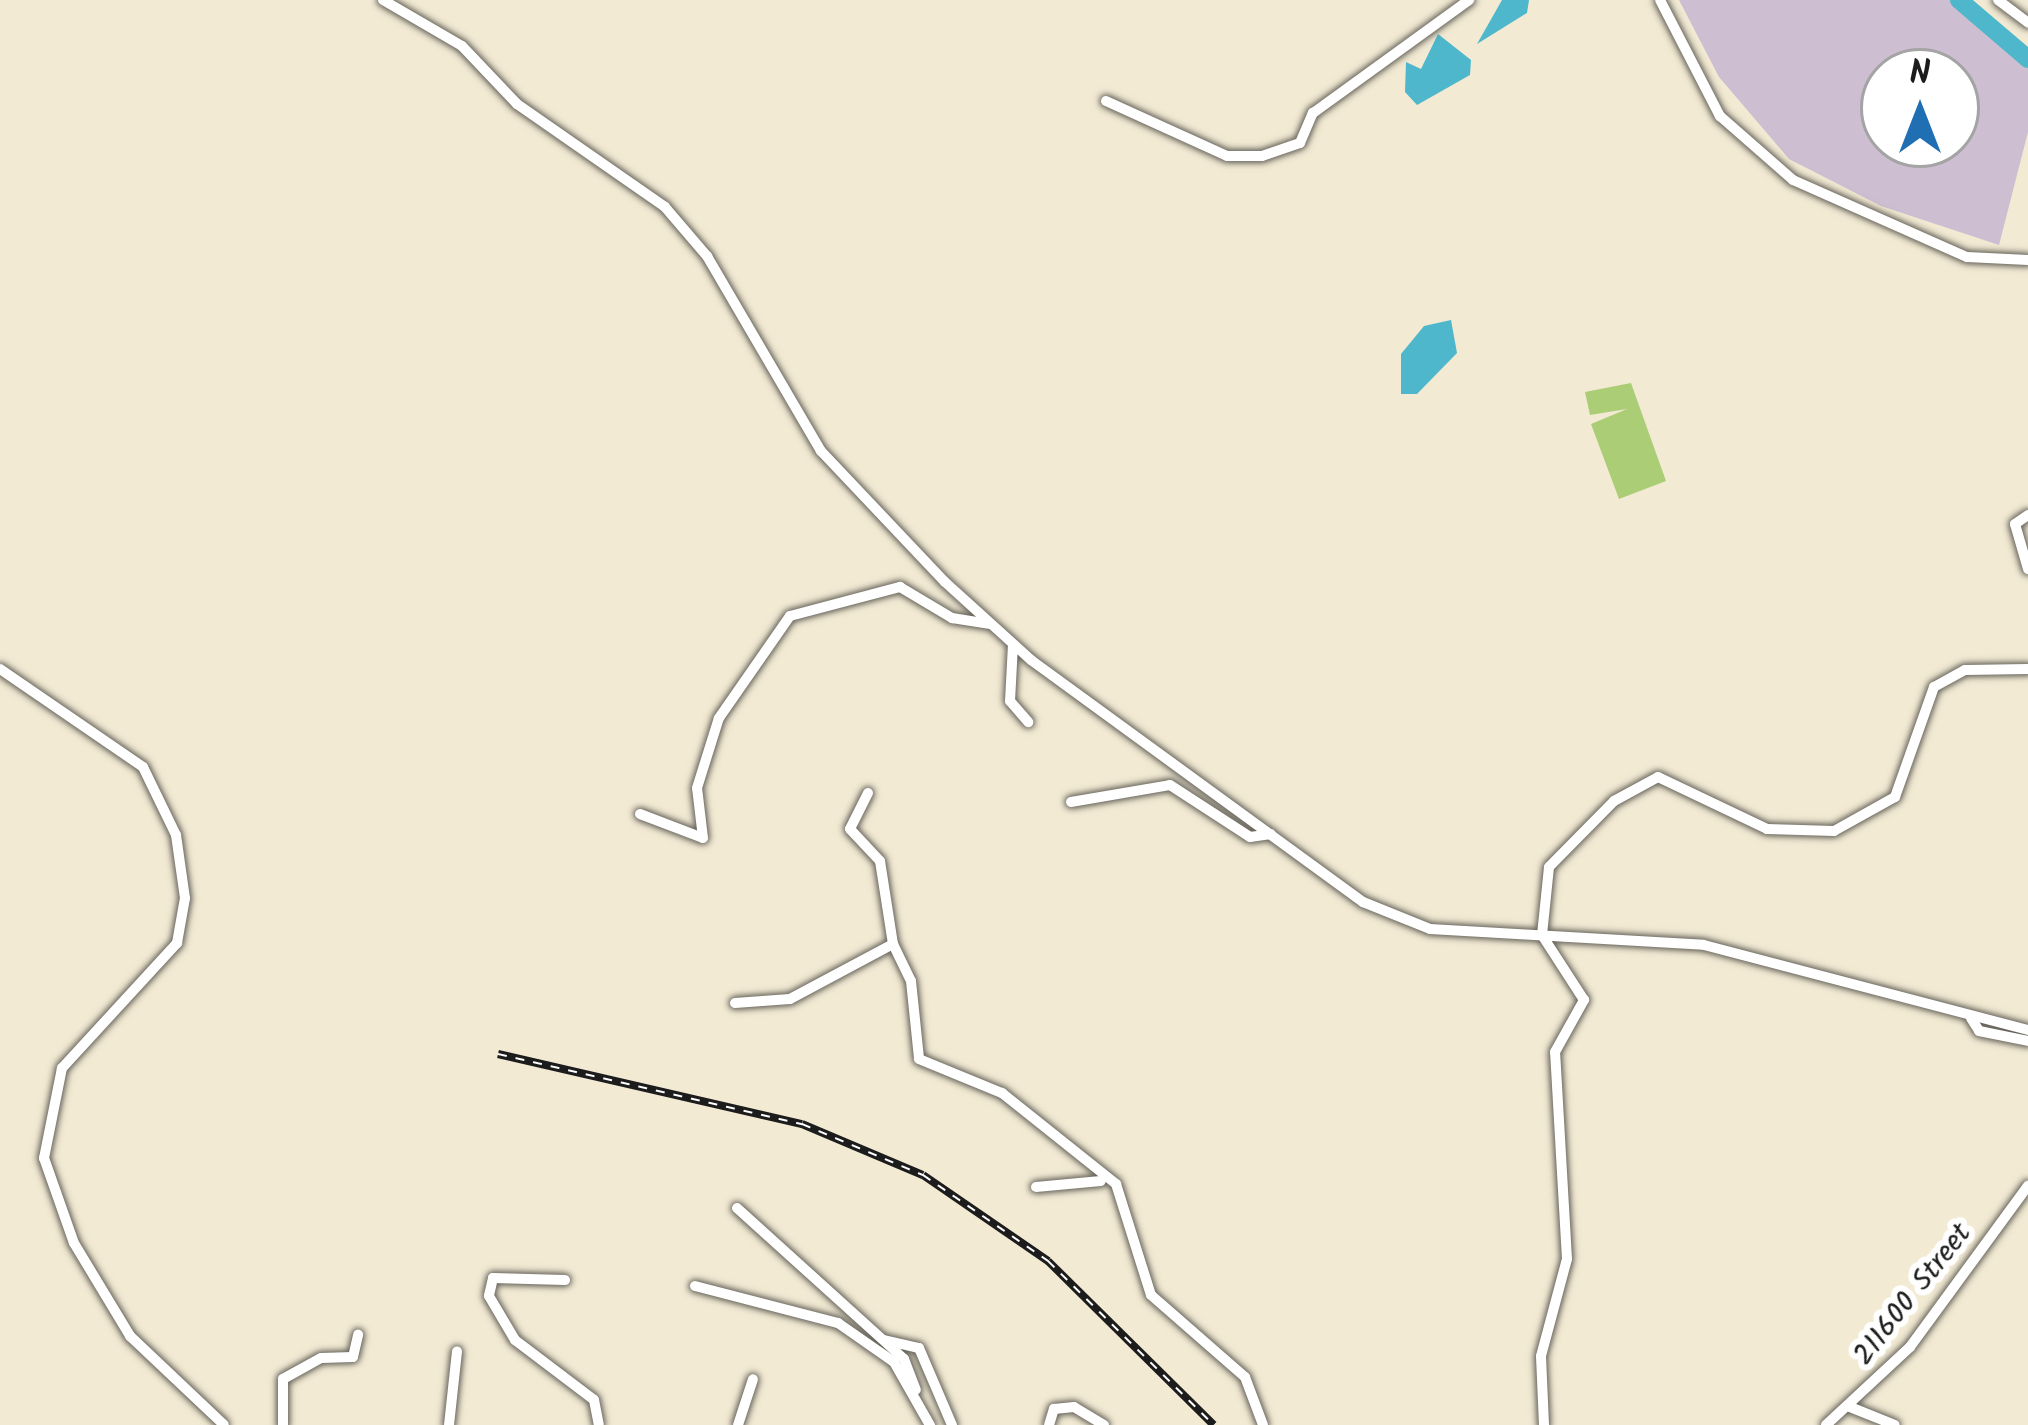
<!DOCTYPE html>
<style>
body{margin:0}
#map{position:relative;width:2028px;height:1425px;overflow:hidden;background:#f2ead3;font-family:Kalam,sans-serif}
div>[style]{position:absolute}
.industrial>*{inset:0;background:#cebed1}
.green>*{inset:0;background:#abcd76}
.water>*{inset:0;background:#4eb7cb}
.river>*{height:18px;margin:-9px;padding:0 9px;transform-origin:9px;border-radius:9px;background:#4eb7cb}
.roads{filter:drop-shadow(0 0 3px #67645c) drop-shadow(0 0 3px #67645c)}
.minor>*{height:10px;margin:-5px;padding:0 5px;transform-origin:5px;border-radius:5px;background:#fff}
.rail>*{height:8px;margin-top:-4px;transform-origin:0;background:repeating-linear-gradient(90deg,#fff 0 9px,#1c1c1c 0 18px);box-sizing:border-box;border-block:3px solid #1c1c1c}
span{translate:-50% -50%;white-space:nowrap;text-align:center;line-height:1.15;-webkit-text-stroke:12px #fff;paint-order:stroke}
.street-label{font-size:30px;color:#1c1c1c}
.north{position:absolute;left:1860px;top:48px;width:120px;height:120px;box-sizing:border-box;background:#fff;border:3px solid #a4a4a4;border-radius:50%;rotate:0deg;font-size:33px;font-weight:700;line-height:48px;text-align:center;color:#1c1c1c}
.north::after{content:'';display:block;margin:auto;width:42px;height:54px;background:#1f6fb2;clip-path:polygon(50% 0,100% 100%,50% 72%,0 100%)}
</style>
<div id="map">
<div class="industrial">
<i style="clip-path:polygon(evenodd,1679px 0,1950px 0,2028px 65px,2028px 132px,1999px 245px,1881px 206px,1789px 159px,1719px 77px,1679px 0,1884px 72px,1956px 72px,1956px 144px,1884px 144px,1884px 72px)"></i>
</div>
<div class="green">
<i style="clip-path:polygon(1631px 383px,1666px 481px,1619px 499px,1591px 424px,1627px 409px,1590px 415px,1585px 392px)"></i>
</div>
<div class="water">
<i style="clip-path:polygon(1502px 0,1529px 0,1527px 13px,1477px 44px)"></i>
<i style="clip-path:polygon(1438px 34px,1471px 60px,1470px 75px,1417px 105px,1405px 92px,1406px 62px,1421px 69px)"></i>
<i style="clip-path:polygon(1451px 320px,1457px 353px,1417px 394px,1401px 394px,1401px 354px,1424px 326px)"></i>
</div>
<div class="river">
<i style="left:1959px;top:0;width:91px;rotate:40.5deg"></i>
</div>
<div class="roads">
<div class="minor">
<i style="left:383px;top:0;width:91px;rotate:30.2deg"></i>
<i style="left:462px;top:46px;width:80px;rotate:46.5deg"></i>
<i style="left:517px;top:104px;width:180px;rotate:34.8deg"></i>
<i style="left:665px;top:207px;width:65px;rotate:49.4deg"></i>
<i style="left:707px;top:256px;width:226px;rotate:59.7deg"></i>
<i style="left:821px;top:451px;width:180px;rotate:46.6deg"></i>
<i style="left:945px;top:582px;width:116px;rotate:42.2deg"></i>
<i style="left:1031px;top:660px;width:411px;rotate:36.1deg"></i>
<i style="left:1363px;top:902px;width:72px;rotate:21.9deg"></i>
<i style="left:1430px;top:929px;width:274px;rotate:3.3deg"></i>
<i style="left:1704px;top:945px;width:335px;rotate:14.7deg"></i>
<i style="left:1660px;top:0;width:131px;rotate:62.7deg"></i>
<i style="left:1720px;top:116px;width:97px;rotate:41.2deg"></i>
<i style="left:1793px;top:180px;width:190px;rotate:23.9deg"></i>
<i style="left:1967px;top:257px;width:61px;rotate:2.8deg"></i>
<i style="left:1998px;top:0;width:38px;rotate:37deg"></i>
<i style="left:1106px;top:101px;width:133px;rotate:24.4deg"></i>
<i style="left:1227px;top:156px;width:35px"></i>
<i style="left:1262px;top:156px;width:40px;rotate:-18.9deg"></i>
<i style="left:1300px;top:143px;width:33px;rotate:-67deg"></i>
<i style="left:1313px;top:113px;width:193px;rotate:-35.9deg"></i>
<i style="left:2028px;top:515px;width:16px;rotate:145deg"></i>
<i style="left:2015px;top:524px;width:47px;rotate:73.9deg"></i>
<i style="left:1013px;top:644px;width:57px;rotate:93deg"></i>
<i style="left:1010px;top:701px;width:28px;rotate:49deg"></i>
<i style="left:0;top:669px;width:173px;rotate:34.4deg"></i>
<i style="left:143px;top:767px;width:76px;rotate:64.1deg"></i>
<i style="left:176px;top:835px;width:64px;rotate:81.9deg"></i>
<i style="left:185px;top:898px;width:46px;rotate:100.1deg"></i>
<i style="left:177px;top:943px;width:170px;rotate:132.6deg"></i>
<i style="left:62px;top:1068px;width:92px;rotate:101.3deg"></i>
<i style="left:44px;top:1158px;width:90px;rotate:70.6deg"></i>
<i style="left:74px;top:1243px;width:109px;rotate:58.9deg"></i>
<i style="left:130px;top:1336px;width:129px;rotate:43.4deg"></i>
<i style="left:868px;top:793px;width:40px;rotate:116.6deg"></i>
<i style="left:850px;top:829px;width:44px;rotate:46.8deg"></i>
<i style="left:880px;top:861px;width:84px;rotate:81.1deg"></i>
<i style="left:1071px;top:802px;width:100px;rotate:-9.7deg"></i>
<i style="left:1170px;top:785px;width:95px;rotate:33deg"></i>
<i style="left:1250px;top:837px;width:21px;rotate:-8deg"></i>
<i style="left:640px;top:814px;width:67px;rotate:20.9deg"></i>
<i style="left:703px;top:838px;width:50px;rotate:-96.8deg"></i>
<i style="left:697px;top:788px;width:73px;rotate:-72.6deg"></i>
<i style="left:719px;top:718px;width:124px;rotate:-55.2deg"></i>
<i style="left:790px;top:616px;width:114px;rotate:-14.8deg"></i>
<i style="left:900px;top:587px;width:61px;rotate:30.8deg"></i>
<i style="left:952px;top:618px;width:39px;rotate:9deg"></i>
<i style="left:735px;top:1003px;width:55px;rotate:-4.2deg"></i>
<i style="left:790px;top:999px;width:117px;rotate:-28.1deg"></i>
<i style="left:893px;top:944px;width:41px;rotate:64.1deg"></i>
<i style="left:911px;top:981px;width:78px;rotate:84.1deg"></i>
<i style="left:919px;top:1059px;width:90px;rotate:22.3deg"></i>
<i style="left:1002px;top:1093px;width:146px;rotate:38.6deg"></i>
<i style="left:1116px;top:1184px;width:116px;rotate:72.5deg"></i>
<i style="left:1151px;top:1295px;width:125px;rotate:41.1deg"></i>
<i style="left:1245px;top:1377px;width:51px;rotate:69.4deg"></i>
<i style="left:1971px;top:1018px;width:15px;rotate:58deg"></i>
<i style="left:1979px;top:1031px;width:50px;rotate:11.5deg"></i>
<i style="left:1036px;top:1187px;width:65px;rotate:-5.3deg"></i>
<i style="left:737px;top:1208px;width:225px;rotate:42.1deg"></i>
<i style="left:904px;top:1359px;width:33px;rotate:69deg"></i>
<i style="left:565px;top:1280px;width:72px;rotate:-178.4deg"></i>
<i style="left:493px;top:1278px;width:18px;rotate:103deg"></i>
<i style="left:489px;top:1296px;width:51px;rotate:59.4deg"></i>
<i style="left:515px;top:1340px;width:99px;rotate:37.2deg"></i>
<i style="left:594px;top:1400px;width:25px;rotate:79deg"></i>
<i style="left:695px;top:1286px;width:148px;rotate:14.5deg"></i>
<i style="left:838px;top:1323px;width:68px;rotate:34.9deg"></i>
<i style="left:894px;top:1362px;width:73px;rotate:60.3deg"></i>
<i style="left:884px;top:1340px;width:36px;rotate:13deg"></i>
<i style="left:919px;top:1348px;width:84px;rotate:66.8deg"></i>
<i style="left:1850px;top:1407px;width:48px;rotate:21.8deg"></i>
<i style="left:283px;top:1425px;width:46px;rotate:-90deg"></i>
<i style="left:283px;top:1379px;width:43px;rotate:-28.9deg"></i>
<i style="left:321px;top:1358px;width:32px;rotate:-2deg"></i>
<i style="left:353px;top:1357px;width:23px;rotate:-77deg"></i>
<i style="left:449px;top:1425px;width:74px;rotate:-83.8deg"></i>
<i style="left:738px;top:1425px;width:48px;rotate:-71.9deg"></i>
<i style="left:1049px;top:1425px;width:17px;rotate:-73deg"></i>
<i style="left:1054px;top:1409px;width:20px;rotate:-6deg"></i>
<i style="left:1074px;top:1407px;width:35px;rotate:31deg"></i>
<i style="left:1544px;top:1425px;width:69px;rotate:-92.5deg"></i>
<i style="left:1541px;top:1356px;width:100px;rotate:-75deg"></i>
<i style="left:1567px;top:1259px;width:207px;rotate:-93.3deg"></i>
<i style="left:1555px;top:1052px;width:60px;rotate:-60.9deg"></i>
<i style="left:1584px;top:1000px;width:77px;rotate:-122.9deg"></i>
<i style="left:1542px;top:935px;width:68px;rotate:-84.1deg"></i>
<i style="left:1549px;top:867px;width:93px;rotate:-45.4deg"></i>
<i style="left:1614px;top:801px;width:50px;rotate:-28.6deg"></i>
<i style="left:1658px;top:777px;width:121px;rotate:25.5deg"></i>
<i style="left:1767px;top:829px;width:67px;rotate:1.7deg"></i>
<i style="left:1834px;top:831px;width:70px;rotate:-29.1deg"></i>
<i style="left:1895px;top:797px;width:117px;rotate:-70.5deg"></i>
<i style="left:1934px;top:687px;width:35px;rotate:-29deg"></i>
<i style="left:1965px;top:670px;width:63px;rotate:-0.9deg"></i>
<i style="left:1826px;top:1425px;width:115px;rotate:-42.9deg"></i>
<i style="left:1910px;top:1347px;width:200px;rotate:-53.8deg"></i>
</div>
</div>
<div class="rail">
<i style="left:498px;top:1054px;width:312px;rotate:13deg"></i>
<i style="left:802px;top:1124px;width:131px;rotate:22.9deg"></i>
<i style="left:923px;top:1175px;width:152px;rotate:34.5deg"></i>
<i style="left:1048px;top:1261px;width:233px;rotate:44.7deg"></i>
</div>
<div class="street-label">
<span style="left:1913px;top:1295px;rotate:-52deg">211600 Street</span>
</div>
<div class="north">N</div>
</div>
